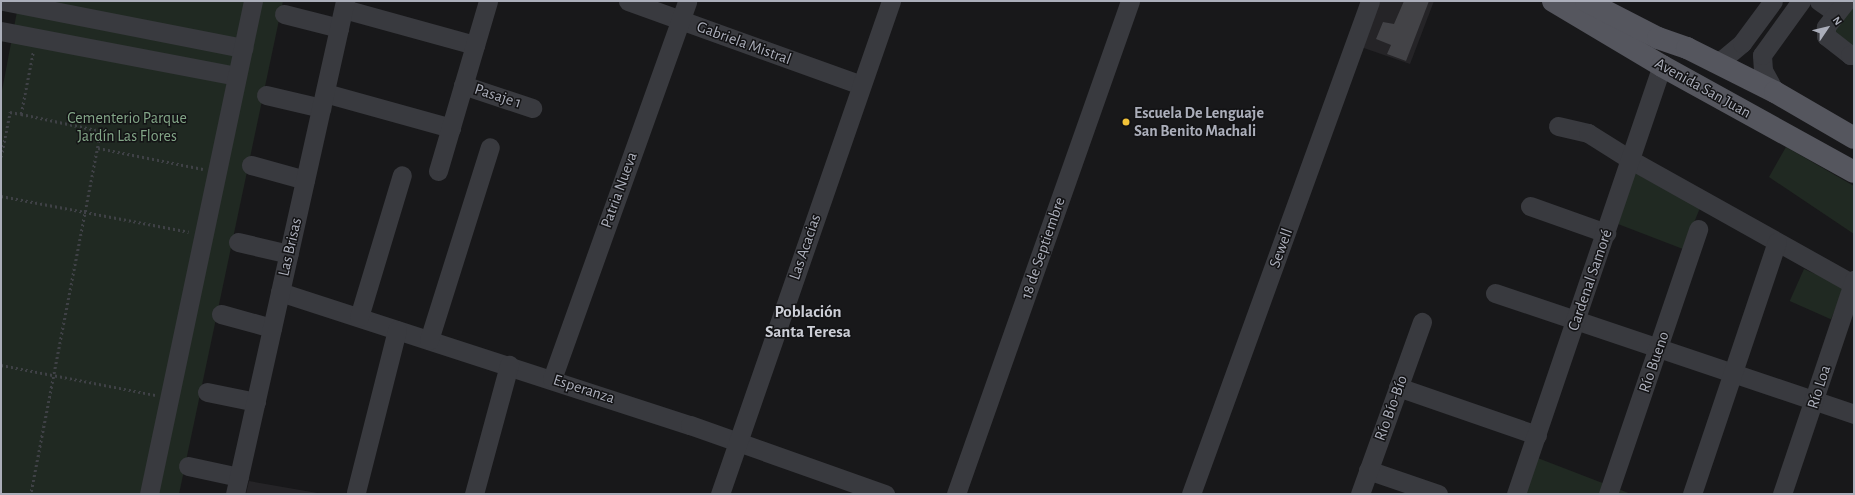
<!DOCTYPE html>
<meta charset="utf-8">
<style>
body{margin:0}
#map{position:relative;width:1855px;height:495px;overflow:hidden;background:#18181a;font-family:"Alegreya Sans",sans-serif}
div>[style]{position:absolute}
.built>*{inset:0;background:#252427}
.green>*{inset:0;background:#202922;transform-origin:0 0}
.building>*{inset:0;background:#434347}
.path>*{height:2.5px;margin-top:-1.25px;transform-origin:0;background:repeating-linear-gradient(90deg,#3f4146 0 2px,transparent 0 5px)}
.minor>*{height:19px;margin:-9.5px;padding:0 9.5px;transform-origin:9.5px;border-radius:9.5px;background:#393a3f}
.major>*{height:22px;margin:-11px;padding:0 11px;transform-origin:11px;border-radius:11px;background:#55565e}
.dots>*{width:11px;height:11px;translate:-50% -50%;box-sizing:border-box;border:2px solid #131315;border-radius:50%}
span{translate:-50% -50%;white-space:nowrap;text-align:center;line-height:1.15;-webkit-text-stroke:3px #131315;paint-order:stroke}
.street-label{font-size:16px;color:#abaeba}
.poi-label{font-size:16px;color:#abaeba;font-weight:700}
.left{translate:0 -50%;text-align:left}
.park-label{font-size:16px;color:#82a587}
.neighbourhood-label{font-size:17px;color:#ccced6;font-weight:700}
.frame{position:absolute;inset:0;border:2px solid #abaeba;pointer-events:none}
.north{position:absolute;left:1807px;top:8px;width:40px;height:40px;-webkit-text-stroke:3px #131315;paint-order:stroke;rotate:55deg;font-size:11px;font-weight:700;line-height:16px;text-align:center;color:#abaeba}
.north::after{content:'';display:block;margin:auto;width:14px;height:18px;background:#abaeba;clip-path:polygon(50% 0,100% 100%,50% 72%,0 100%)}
</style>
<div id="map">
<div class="built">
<i style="clip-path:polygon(1378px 1px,1434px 1px,1410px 64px,1361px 47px)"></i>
<i style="clip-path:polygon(249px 481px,323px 494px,246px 494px)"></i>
</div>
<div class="green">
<i style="clip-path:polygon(19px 1px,283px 1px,179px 494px,1px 494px,1px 96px)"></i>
<i style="clip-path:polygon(1854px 1px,1854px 54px,1826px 36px)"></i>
<i style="clip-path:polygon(1786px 147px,1854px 186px,1854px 234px,1769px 177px)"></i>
<i style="clip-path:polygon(1633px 172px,1700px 208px,1683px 249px,1618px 224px)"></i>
<i style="left:1804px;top:269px;width:45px;height:35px;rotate:24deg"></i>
<i style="clip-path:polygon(1535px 457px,1631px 494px,1523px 494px)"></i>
</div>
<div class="building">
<i style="clip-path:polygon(1404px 1px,1429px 1px,1406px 61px,1387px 54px,1391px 45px,1376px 39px,1383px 22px,1394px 24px)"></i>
</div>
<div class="path">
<i style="left:21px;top:114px;width:82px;rotate:12deg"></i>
<i style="left:101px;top:131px;width:370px;rotate:100.9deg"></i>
<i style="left:98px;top:148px;width:107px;rotate:11.3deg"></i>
<i style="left:1px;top:157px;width:46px;rotate:-78.7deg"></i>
<i style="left:10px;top:112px;width:11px;rotate:10deg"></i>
<i style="left:21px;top:114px;width:63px;rotate:-79deg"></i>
<i style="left:1px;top:196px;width:191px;rotate:10.8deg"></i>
<i style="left:1px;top:365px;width:158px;rotate:11deg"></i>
</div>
<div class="minor">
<i style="left:3px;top:1px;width:245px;rotate:11.1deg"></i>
<i style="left:628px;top:1px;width:248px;rotate:19.8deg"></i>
<i style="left:1819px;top:1px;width:21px;rotate:35deg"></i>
<i style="left:1846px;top:1px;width:33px;rotate:128deg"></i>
<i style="left:1826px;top:27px;width:9px;rotate:90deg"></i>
<i style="left:1826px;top:36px;width:31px;rotate:38deg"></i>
<i style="left:1850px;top:55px;width:4px;rotate:-14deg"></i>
<i style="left:344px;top:9px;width:136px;rotate:15.4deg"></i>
<i style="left:284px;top:14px;width:57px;rotate:14.3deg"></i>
<i style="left:1px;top:31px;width:240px;rotate:10.8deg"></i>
<i style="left:1713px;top:62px;width:10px;rotate:-17deg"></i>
<i style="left:1723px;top:59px;width:25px;rotate:-40deg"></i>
<i style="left:1742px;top:43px;width:52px;rotate:-53.6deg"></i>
<i style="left:463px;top:85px;width:73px;rotate:18.4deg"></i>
<i style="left:1775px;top:92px;width:25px;rotate:-119deg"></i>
<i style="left:1763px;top:70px;width:15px;rotate:-94deg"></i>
<i style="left:1762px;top:55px;width:67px;rotate:-54.2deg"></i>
<i style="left:325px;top:93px;width:131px;rotate:15.5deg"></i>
<i style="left:266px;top:95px;width:57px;rotate:13.3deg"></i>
<i style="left:1558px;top:126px;width:31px;rotate:13deg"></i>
<i style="left:1588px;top:133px;width:51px;rotate:32.1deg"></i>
<i style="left:1631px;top:160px;width:254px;rotate:29.2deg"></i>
<i style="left:251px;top:165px;width:56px;rotate:15.5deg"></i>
<i style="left:438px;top:171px;width:177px;rotate:-73.6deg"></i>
<i style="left:1530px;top:206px;width:81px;rotate:19.6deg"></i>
<i style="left:238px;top:242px;width:52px;rotate:13.2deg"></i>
<i style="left:280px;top:292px;width:431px;rotate:18deg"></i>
<i style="left:690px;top:425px;width:207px;rotate:19.5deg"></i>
<i style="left:1495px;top:293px;width:379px;rotate:18.6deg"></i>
<i style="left:221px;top:314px;width:53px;rotate:15.4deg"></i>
<i style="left:359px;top:317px;width:148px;rotate:-73.2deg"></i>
<i style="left:429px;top:340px;width:202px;rotate:-72.5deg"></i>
<i style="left:552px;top:379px;width:401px;rotate:-70.3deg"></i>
<i style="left:1398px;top:387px;width:147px;rotate:19.1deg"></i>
<i style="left:207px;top:392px;width:50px;rotate:11.5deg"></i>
<i style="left:188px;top:466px;width:52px;rotate:12.2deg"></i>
<i style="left:1368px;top:470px;width:74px;rotate:18.9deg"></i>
<i style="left:356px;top:492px;width:167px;rotate:-75.8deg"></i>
<i style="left:149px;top:494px;width:504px;rotate:-78.09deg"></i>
<i style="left:235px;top:494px;width:505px;rotate:-77.42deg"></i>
<i style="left:474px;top:494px;width:134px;rotate:-74.8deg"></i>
<i style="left:720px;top:494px;width:522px;rotate:-70.87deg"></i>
<i style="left:956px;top:494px;width:523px;rotate:-70.56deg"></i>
<i style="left:1191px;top:494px;width:524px;rotate:-70.04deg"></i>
<i style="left:1360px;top:494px;width:183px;rotate:-70.2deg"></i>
<i style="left:1516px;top:494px;width:452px;rotate:-71.2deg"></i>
<i style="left:1608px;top:494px;width:280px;rotate:-71.2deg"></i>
<i style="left:1692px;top:494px;width:266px;rotate:-71.4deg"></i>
<i style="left:1782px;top:494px;width:226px;rotate:-71.4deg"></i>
</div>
<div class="major">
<i style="left:1553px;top:1px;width:127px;rotate:30.8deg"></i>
<i style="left:1662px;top:66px;width:219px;rotate:28.9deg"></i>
<i style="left:1586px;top:1px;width:81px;rotate:27.2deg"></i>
<i style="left:1658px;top:38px;width:31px;rotate:19deg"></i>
<i style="left:1687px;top:48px;width:98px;rotate:26.6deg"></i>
<i style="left:1775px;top:92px;width:91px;rotate:30.2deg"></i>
</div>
<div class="dots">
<i style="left:1126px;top:122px;background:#f2c238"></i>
</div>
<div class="street-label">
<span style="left:744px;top:43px;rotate:20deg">Gabriela Mistral</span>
<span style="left:1703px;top:88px;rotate:29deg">Avenida San Juan</span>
<span style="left:498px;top:96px;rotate:18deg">Pasaje 1</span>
<span style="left:619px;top:190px;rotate:-70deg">Patria Nueva</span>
<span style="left:290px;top:247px;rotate:-77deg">Las Brisas</span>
<span style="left:805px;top:247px;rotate:-71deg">Las Acacias</span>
<span style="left:1043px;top:248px;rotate:-71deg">18 de Septiembre</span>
<span style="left:1281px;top:248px;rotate:-70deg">Sewell</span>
<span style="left:1590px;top:280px;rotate:-71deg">Cardenal Samoré</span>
<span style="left:1654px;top:362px;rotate:-71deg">Río Bueno</span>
<span style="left:1819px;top:387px;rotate:-72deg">Río Loa</span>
<span style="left:584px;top:389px;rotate:18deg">Esperanza</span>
<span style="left:1391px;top:408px;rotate:-70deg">Río Bío-Bío</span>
</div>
<div class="poi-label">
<span class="left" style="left:1134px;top:122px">Escuela De Lenguaje<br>San Benito Machali</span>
</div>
<div class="park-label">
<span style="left:127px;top:127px">Cementerio Parque<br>Jardín Las Flores</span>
</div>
<div class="neighbourhood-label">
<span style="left:808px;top:322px">Población<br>Santa Teresa</span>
</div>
<div class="frame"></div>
<div class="north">N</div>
</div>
